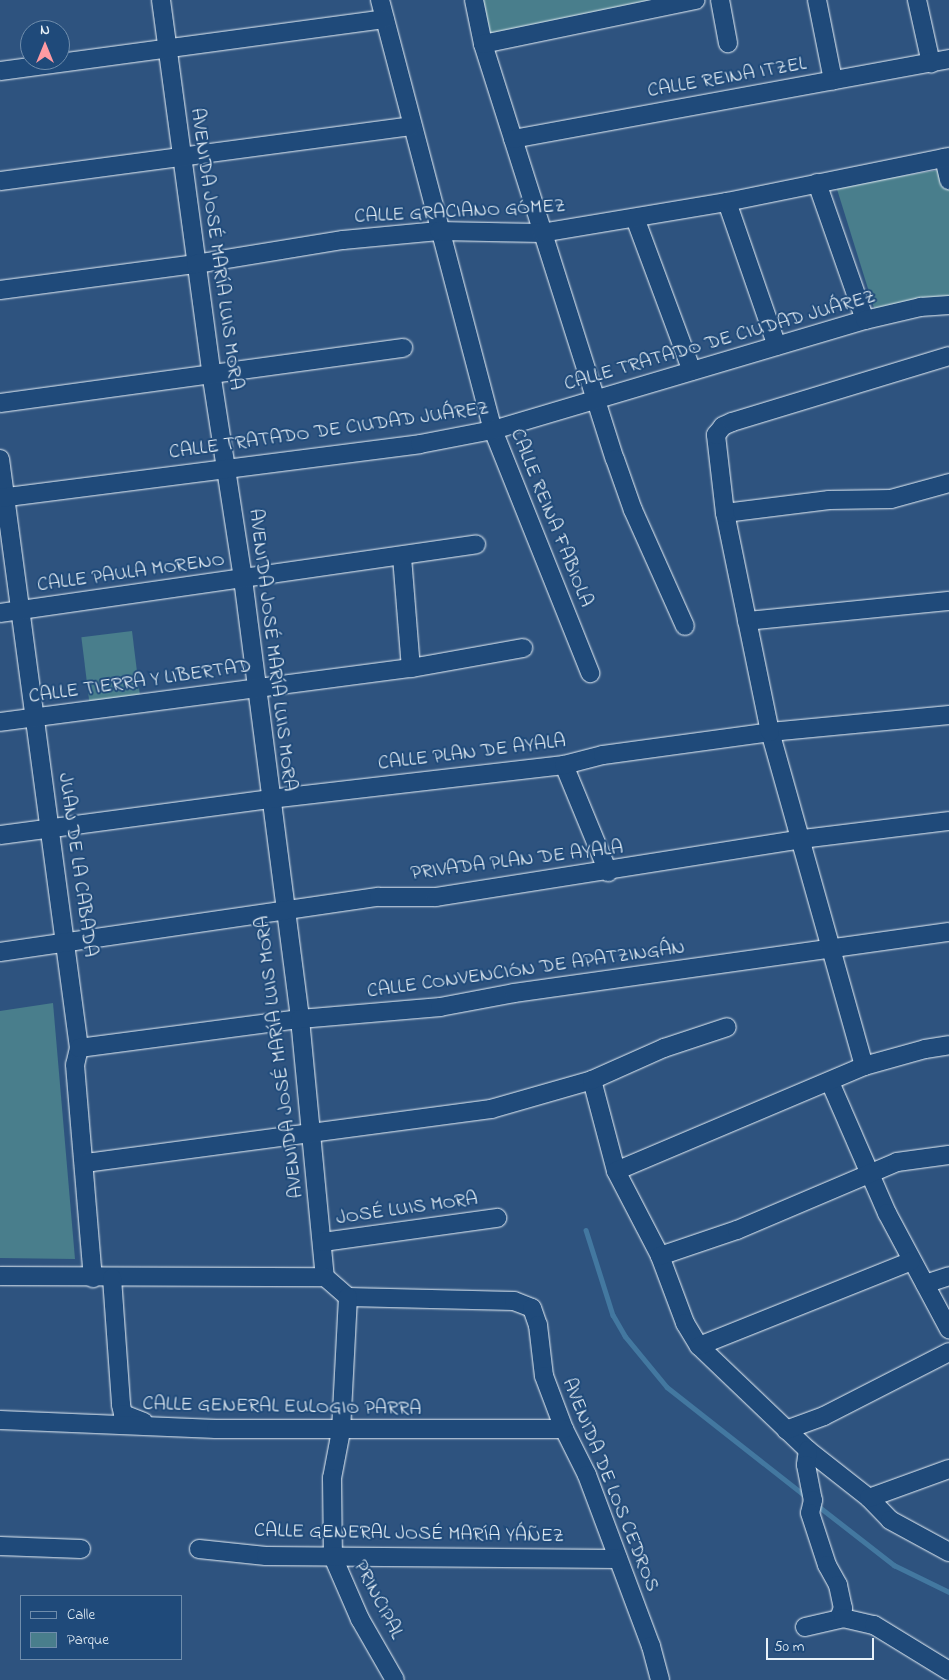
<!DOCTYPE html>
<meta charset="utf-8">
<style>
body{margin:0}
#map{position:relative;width:949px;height:1680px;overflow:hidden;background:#2e537f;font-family:"Indie Flower",sans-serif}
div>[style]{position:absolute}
.green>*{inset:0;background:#497e8c;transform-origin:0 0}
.stream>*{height:4.5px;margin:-2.25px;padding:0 2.25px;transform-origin:2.25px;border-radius:2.25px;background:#4378a0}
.roads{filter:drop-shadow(0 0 1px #e8f1f8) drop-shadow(0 0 1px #e8f1f8)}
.minor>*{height:18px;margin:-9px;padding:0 9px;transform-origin:9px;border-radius:9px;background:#1f4a7a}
span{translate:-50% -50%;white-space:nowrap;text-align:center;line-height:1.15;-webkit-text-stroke:4px #1f4a7a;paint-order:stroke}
.street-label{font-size:20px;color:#e8f1f8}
.legend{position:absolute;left:20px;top:1595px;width:162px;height:65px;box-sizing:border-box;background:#1f4a7a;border:1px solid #6f8dac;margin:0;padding:6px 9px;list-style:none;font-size:15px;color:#e8f1f8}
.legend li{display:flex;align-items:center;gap:10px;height:25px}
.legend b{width:25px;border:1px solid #6f8dac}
.north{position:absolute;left:20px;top:20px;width:50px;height:50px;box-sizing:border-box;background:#1f4a7a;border:1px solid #6f8dac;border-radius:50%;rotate:0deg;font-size:14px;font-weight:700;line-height:20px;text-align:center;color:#e8f1f8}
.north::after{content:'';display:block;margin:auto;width:18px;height:22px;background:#ff9aa2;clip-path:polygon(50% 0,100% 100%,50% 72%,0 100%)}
.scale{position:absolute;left:766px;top:1638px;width:108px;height:22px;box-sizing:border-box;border:2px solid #e8f1f8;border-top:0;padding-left:6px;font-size:15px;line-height:18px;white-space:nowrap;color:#e8f1f8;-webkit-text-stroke:4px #1f4a7a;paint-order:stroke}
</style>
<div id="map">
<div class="green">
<i style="clip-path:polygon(483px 0,689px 0,491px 37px)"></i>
<i style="clip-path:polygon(945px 169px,949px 186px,949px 299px,875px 311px,836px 186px)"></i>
<i style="left:132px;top:631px;width:71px;height:51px;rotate:83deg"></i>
<i style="clip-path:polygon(53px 1003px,75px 1259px,0 1258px,0 1011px)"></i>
</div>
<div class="stream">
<i style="left:586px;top:1230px;width:89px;rotate:72.4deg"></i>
<i style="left:613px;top:1315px;width:24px;rotate:60deg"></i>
<i style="left:625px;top:1336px;width:66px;rotate:50.5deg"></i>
<i style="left:667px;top:1387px;width:178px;rotate:38.2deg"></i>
<i style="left:817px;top:1505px;width:98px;rotate:37.9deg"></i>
<i style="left:894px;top:1565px;width:61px;rotate:26.1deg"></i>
</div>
<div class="roads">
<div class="minor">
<i style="left:161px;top:0;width:375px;rotate:82.3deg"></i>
<i style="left:211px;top:372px;width:209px;rotate:81.2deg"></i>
<i style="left:243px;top:579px;width:444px;rotate:82.6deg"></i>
<i style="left:300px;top:1019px;width:259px;rotate:84.5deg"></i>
<i style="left:325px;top:1277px;width:30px;rotate:41deg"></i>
<i style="left:380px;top:0;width:445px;rotate:75.3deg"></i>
<i style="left:493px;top:430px;width:262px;rotate:68.2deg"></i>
<i style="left:474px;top:0;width:45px;rotate:78.4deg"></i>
<i style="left:483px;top:44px;width:435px;rotate:72.4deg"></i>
<i style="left:615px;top:459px;width:54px;rotate:70.6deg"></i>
<i style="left:633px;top:510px;width:127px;rotate:65.9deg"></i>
<i style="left:720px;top:0;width:44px;rotate:79.5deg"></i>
<i style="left:817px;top:0;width:82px;rotate:78.7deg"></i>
<i style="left:917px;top:0;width:65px;rotate:77.5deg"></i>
<i style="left:483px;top:44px;width:217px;rotate:-11.7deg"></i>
<i style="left:0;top:71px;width:388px;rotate:-7.7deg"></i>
<i style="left:513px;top:139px;width:443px;rotate:-10.4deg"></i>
<i style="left:944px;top:158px;width:23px;rotate:77deg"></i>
<i style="left:0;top:181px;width:415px;rotate:-7.6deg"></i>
<i style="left:817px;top:183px;width:145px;rotate:70.7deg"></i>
<i style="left:727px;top:202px;width:152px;rotate:70.9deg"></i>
<i style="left:635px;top:218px;width:163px;rotate:69.6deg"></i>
<i style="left:0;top:290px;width:198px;rotate:-7.6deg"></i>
<i style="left:196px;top:264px;width:149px;rotate:-9.3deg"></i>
<i style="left:343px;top:240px;width:96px;rotate:-5.4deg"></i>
<i style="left:439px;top:231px;width:103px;rotate:1.1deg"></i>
<i style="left:542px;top:233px;width:188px;rotate:-9.5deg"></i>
<i style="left:727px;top:202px;width:227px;rotate:-11.5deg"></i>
<i style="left:0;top:403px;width:407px;rotate:-7.8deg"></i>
<i style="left:0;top:459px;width:594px;rotate:82.36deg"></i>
<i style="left:79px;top:1048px;width:17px;rotate:103deg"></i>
<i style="left:75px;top:1065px;width:214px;rotate:85.2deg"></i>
<i style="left:0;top:498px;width:423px;rotate:-7.3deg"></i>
<i style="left:420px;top:444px;width:74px;rotate:-10.9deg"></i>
<i style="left:493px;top:430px;width:388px;rotate:-16.5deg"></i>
<i style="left:865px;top:320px;width:57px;rotate:-13.3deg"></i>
<i style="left:920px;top:307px;width:29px;rotate:-4deg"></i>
<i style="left:725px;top:513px;width:105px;rotate:-7.1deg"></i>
<i style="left:829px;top:500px;width:62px;rotate:-0.9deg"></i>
<i style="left:891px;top:499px;width:60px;rotate:-15.4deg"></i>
<i style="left:402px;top:557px;width:111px;rotate:85.4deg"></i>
<i style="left:0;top:613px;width:481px;rotate:-8.2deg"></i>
<i style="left:747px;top:621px;width:203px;rotate:-5.7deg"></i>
<i style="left:0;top:722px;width:415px;rotate:-7.5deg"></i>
<i style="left:411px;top:668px;width:114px;rotate:-10.1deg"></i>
<i style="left:564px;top:765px;width:116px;rotate:67.6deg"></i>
<i style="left:0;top:835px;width:272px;rotate:-7.6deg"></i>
<i style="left:270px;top:799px;width:296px;rotate:-6.6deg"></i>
<i style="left:564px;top:765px;width:40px;rotate:-14.4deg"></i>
<i style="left:603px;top:755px;width:169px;rotate:-7.8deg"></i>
<i style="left:770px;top:732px;width:180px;rotate:-5.4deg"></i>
<i style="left:0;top:952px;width:383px;rotate:-8.3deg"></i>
<i style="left:379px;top:897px;width:57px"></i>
<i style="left:436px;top:897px;width:371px;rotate:-9deg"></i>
<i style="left:802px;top:839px;width:148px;rotate:-7deg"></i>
<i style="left:79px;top:1048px;width:223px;rotate:-7.5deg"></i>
<i style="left:300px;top:1019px;width:141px;rotate:-4.9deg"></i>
<i style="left:440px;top:1007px;width:75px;rotate:-10.7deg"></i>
<i style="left:514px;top:993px;width:439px;rotate:-8deg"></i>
<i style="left:864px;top:1066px;width:347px;rotate:-105.7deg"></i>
<i style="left:770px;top:732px;width:224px;rotate:-101.6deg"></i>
<i style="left:725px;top:513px;width:79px;rotate:-96.6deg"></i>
<i style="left:716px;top:435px;width:11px;rotate:-52deg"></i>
<i style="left:723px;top:426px;width:10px;rotate:-24deg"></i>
<i style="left:732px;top:422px;width:227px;rotate:-16.9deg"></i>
<i style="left:592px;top:1080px;width:94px;rotate:75.2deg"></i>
<i style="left:616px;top:1171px;width:96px;rotate:62.6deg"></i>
<i style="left:660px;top:1256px;width:72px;rotate:69.5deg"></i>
<i style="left:685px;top:1323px;width:27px;rotate:59deg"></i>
<i style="left:699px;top:1346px;width:151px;rotate:43.7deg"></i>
<i style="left:808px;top:1450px;width:78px;rotate:38.2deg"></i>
<i style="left:869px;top:1498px;width:30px;rotate:46deg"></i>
<i style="left:890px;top:1520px;width:67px;rotate:28.5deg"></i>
<i style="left:830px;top:1082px;width:143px;rotate:66.5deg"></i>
<i style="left:887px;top:1213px;width:132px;rotate:61.9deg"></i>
<i style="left:86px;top:1163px;width:409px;rotate:-7.6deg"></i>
<i style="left:491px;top:1109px;width:105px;rotate:-16deg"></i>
<i style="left:592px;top:1080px;width:79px;rotate:-24deg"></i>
<i style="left:664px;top:1048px;width:66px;rotate:-18.4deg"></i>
<i style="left:616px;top:1171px;width:269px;rotate:-22.9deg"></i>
<i style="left:864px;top:1066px;width:63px;rotate:-15.6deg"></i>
<i style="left:925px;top:1049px;width:24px;rotate:-9deg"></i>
<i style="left:323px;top:1242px;width:176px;rotate:-7.9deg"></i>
<i style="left:660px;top:1256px;width:81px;rotate:-18.7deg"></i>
<i style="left:737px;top:1230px;width:174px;rotate:-23deg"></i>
<i style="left:897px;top:1162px;width:52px;rotate:-7.7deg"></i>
<i style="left:0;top:1276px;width:325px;rotate:0.2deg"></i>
<i style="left:112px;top:1278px;width:127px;rotate:85.9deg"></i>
<i style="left:121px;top:1405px;width:9px;rotate:77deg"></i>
<i style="left:123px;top:1414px;width:22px;rotate:21deg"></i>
<i style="left:925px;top:1284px;width:25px;rotate:-18deg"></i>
<i style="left:348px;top:1297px;width:166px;rotate:1.4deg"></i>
<i style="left:514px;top:1301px;width:19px;rotate:21deg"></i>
<i style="left:532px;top:1308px;width:18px;rotate:71deg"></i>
<i style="left:538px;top:1325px;width:51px;rotate:83.3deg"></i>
<i style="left:544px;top:1376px;width:57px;rotate:69.3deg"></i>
<i style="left:564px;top:1429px;width:51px;rotate:63.4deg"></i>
<i style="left:587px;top:1475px;width:183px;rotate:69.5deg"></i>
<i style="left:651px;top:1646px;width:35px;rotate:75deg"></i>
<i style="left:348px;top:1297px;width:134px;rotate:93deg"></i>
<i style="left:341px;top:1431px;width:48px;rotate:100.8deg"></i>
<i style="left:332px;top:1478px;width:79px;rotate:89.3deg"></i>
<i style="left:333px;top:1557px;width:68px;rotate:66.5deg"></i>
<i style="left:360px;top:1619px;width:70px;rotate:60.2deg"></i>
<i style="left:699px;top:1346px;width:228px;rotate:-21.8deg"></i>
<i style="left:0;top:1420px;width:216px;rotate:2.4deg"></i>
<i style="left:216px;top:1429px;width:348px"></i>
<i style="left:786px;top:1430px;width:40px;rotate:-20.2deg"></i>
<i style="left:824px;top:1416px;width:140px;rotate:-27.1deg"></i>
<i style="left:808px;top:1450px;width:15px;rotate:98deg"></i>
<i style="left:806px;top:1465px;width:36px;rotate:79deg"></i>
<i style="left:813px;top:1500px;width:13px;rotate:103deg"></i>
<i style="left:810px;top:1513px;width:55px;rotate:71.9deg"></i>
<i style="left:827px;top:1565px;width:23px;rotate:61deg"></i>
<i style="left:838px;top:1585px;width:24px;rotate:78deg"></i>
<i style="left:843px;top:1608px;width:11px;rotate:112deg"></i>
<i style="left:869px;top:1498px;width:85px;rotate:-19.9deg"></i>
<i style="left:0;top:1546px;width:81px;rotate:2.1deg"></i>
<i style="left:199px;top:1549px;width:67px;rotate:6deg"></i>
<i style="left:266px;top:1556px;width:352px;rotate:0.5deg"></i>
<i style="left:805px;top:1627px;width:39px;rotate:-13deg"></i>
<i style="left:843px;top:1618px;width:32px;rotate:13deg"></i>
<i style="left:874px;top:1625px;width:88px;rotate:31.5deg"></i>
</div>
</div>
<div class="street-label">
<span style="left:727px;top:78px;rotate:-10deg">CALLE REINA ITZEL</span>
<span style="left:460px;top:212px;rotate:-3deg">CALLE GRACIANO GÓMEZ</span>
<span style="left:216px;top:249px;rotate:82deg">AVENIDA JOSÉ MARÍA LUIS MORA</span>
<span style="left:720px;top:341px;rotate:-16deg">CALLE TRATADO DE CIUDAD JUÁREZ</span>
<span style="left:329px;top:431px;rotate:-8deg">CALLE TRATADO DE CIUDAD JUÁREZ</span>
<span style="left:551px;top:518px;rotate:68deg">CALLE REINA FABIOLA</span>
<span style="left:131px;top:573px;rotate:-8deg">CALLE PAULA MORENO</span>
<span style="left:272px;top:650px;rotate:83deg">AVENIDA JOSÉ MARÍA LUIS MORA</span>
<span style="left:140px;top:682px;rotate:-8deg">CALLE TIERRA Y LIBERTAD</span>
<span style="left:472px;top:753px;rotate:-7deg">CALLE PLAN DE AYALA</span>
<span style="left:517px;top:861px;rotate:-7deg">PRIVADA PLAN DE AYALA</span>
<span style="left:77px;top:865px;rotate:82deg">JUAN DE LA CABADA</span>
<span style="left:526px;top:970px;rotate:-8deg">CALLE CONVENCIÓN DE APATZINGÁN</span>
<span style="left:280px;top:1057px;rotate:-97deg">AVENIDA JOSÉ MARÍA LUIS MORA</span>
<span style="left:407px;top:1209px;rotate:-8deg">JOSÉ LUIS MORA</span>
<span style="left:282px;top:1407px;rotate:1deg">CALLE GENERAL EULOGIO PARRA</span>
<span style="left:610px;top:1485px;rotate:68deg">AVENIDA DE LOS CEDROS</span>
<span style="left:409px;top:1534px;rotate:1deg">CALLE GENERAL JOSÉ MARÍA YÁÑEZ</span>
<span style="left:378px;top:1600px;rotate:63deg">PRINCIPAL</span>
</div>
<ul class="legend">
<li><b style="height:6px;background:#1f4a7a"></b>Calle</li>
<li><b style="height:14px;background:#497e8c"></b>Parque</li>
</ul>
<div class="north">N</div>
<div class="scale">50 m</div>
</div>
